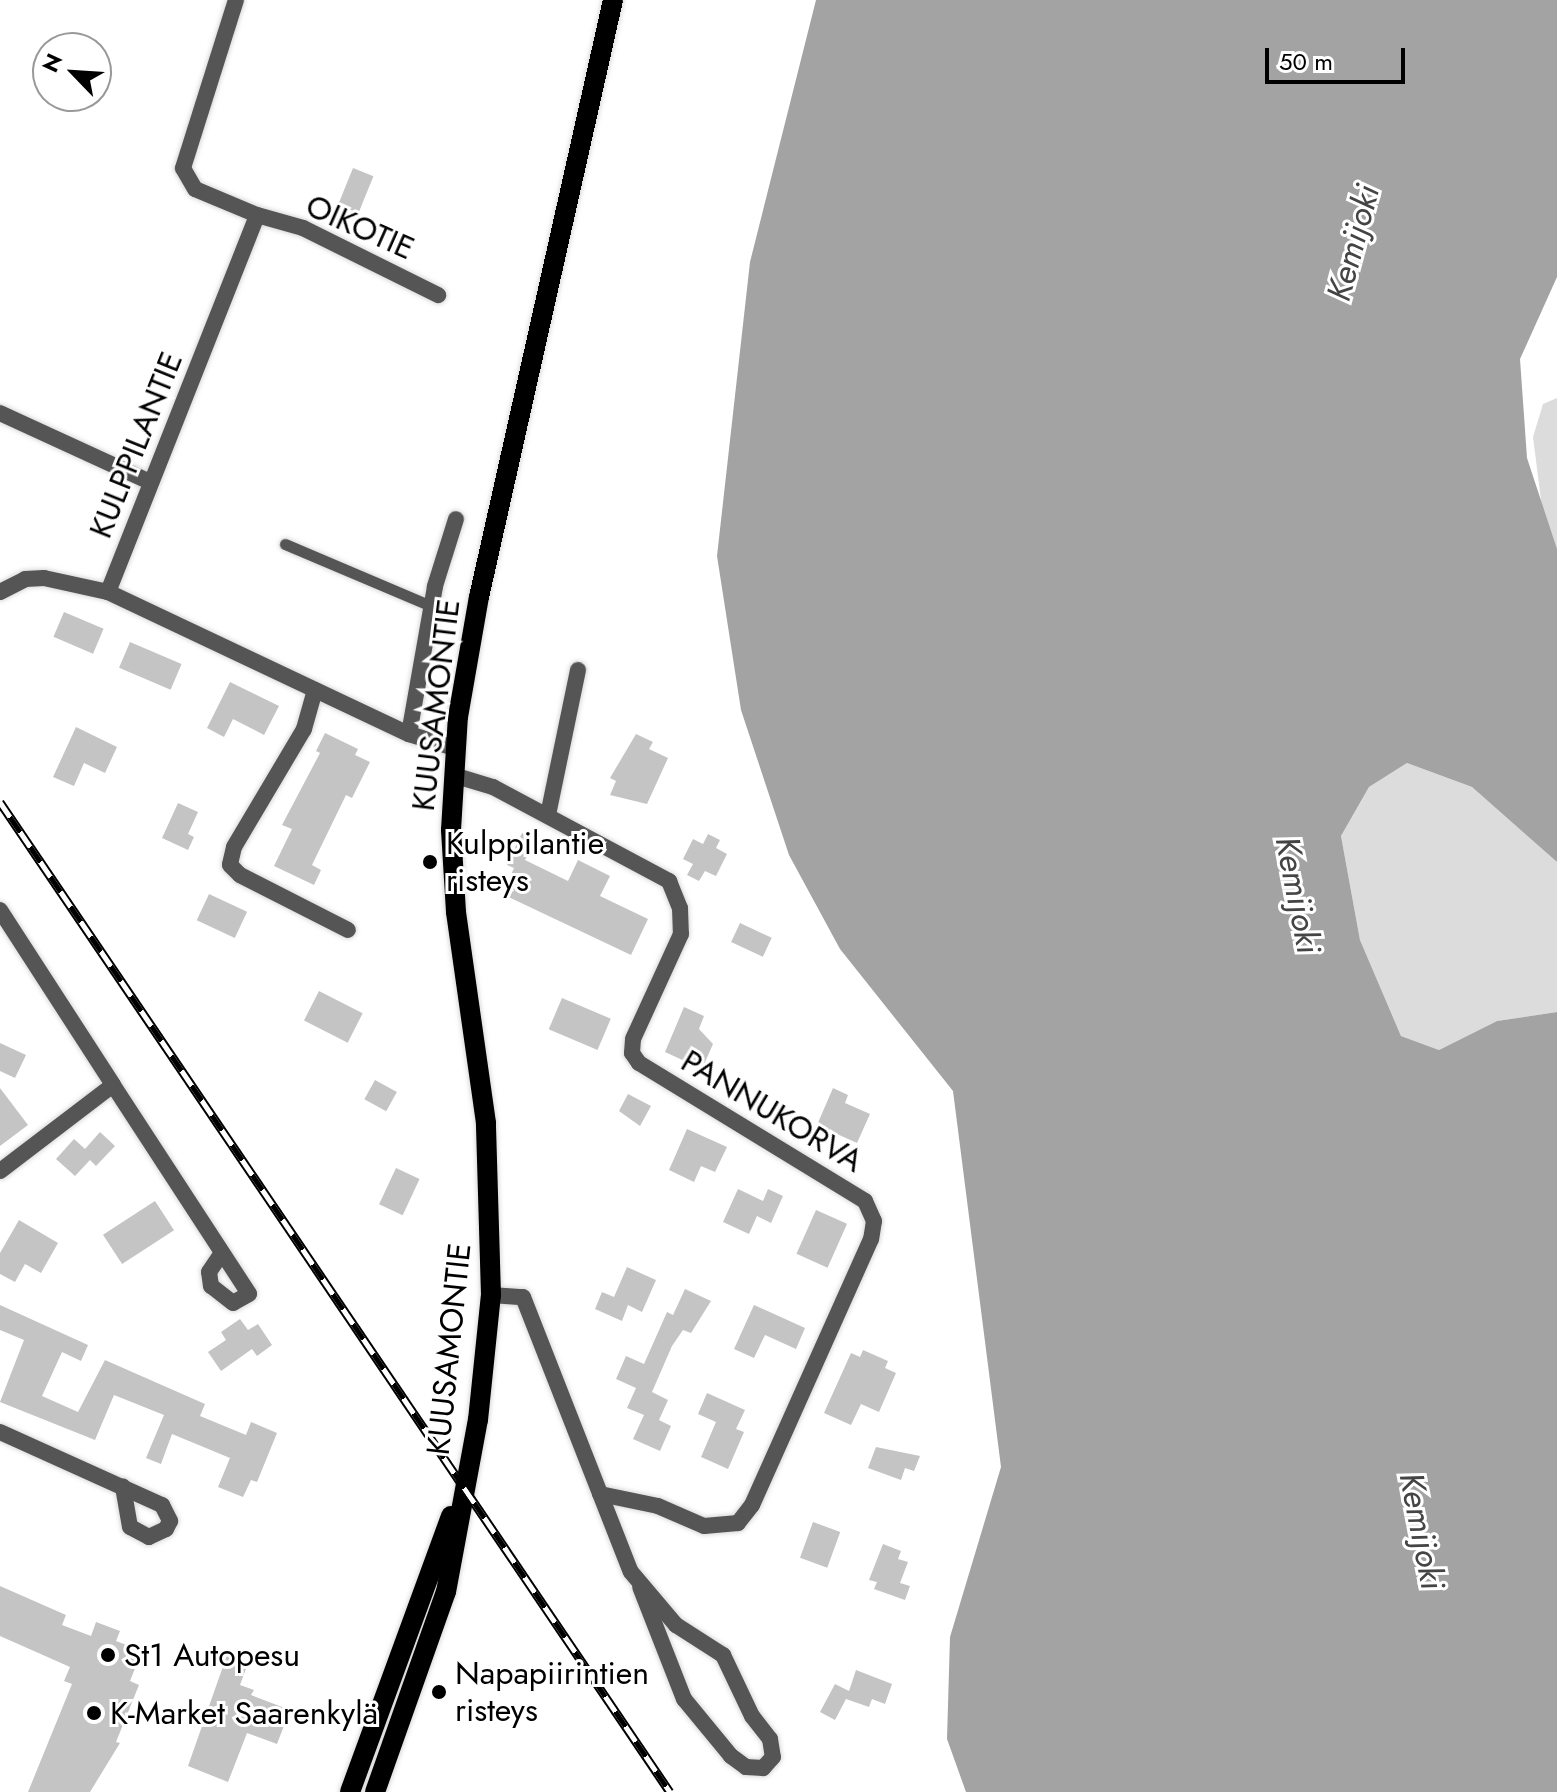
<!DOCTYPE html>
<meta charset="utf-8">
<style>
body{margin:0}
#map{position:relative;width:1557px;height:1792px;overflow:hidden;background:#fff;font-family:Jost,sans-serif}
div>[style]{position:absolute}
.green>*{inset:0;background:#dcdcdc}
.water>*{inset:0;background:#a3a3a3}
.building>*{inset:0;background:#c4c4c4;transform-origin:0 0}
.roads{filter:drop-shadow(0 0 2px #dbdbdb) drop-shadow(0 0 2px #dbdbdb)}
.lane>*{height:11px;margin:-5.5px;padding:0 5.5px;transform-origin:5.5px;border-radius:5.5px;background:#555}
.street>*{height:16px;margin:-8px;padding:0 8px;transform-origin:8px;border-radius:8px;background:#555}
.primary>*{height:20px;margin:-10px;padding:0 10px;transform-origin:10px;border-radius:10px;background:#000}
.rail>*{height:9px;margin-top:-4.5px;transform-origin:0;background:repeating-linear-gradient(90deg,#fff 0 18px,#000 0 36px);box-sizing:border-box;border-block:2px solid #000}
.dots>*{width:22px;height:22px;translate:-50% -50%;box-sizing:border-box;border:4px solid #fff;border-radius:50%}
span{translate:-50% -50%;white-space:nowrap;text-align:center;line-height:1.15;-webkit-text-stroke:6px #fff;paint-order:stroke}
.street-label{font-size:32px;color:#000}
.poi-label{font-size:32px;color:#000}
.left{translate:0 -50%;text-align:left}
.water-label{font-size:34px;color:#444;font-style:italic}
.north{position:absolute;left:32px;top:32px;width:80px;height:80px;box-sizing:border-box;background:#fff;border:2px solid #999;border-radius:50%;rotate:295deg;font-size:22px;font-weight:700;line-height:32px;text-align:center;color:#000}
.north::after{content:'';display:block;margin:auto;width:28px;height:36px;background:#000;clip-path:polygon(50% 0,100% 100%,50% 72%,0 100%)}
.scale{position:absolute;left:1265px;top:48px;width:140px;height:36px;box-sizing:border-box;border:4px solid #000;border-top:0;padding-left:10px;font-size:24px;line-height:28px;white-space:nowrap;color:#000;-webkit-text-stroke:6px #fff;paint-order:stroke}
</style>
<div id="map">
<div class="green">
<i style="clip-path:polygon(1557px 398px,1557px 588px,1550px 571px,1533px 437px,1543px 404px)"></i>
<i style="clip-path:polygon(1407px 763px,1472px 787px,1557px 862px,1557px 1012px,1497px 1021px,1439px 1050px,1401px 1036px,1360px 940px,1341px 836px,1369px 787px)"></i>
</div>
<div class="water">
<i style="clip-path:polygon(816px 0,1557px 0,1557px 277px,1520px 359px,1527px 458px,1557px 549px,1557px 862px,1472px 787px,1407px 763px,1369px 787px,1341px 836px,1360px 940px,1401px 1036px,1439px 1050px,1497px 1021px,1557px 1012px,1557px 1792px,966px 1792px,947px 1739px,950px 1637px,1001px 1467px,953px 1091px,840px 949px,789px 855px,741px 710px,717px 556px,750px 262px)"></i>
</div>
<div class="building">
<i style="left:353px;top:168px;width:22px;height:40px;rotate:22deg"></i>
<i style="left:64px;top:612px;width:43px;height:27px;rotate:23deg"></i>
<i style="left:130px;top:642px;width:56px;height:28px;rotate:23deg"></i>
<i style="clip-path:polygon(230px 682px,279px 706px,264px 735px,233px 719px,224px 737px,207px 728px)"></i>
<i style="clip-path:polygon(76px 727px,117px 747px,105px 773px,84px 763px,74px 786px,53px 777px)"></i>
<i style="clip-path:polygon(325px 733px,358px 749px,355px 755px,370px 762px,352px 798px,346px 795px,312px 865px,321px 870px,314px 885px,274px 866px,292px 829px,282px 825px,320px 753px,316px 751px)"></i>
<i style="clip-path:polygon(636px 734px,653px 742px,649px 749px,668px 758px,647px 804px,610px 795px,616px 781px,610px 778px)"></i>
<i style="clip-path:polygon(178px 803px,198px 812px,188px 834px,194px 837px,188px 850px,162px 838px)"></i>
<i style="clip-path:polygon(522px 833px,535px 839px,525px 860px,568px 881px,578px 860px,610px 876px,600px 896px,648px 919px,631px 955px,502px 894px,514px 868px,507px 865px)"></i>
<i style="clip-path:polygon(708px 834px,720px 840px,716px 848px,727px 854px,716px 876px,705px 871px,699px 881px,687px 875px,693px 864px,683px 859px,693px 839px,703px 844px)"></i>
<i style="left:209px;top:894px;width:42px;height:29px;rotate:25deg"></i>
<i style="left:740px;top:923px;width:35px;height:21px;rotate:25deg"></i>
<i style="left:319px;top:991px;width:49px;height:33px;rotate:27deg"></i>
<i style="left:562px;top:998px;width:53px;height:34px;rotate:23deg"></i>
<i style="clip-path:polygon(684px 1007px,704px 1016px,699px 1029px,713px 1044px,702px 1069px,665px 1052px)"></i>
<i style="clip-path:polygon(0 1043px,26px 1055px,15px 1078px,0 1071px)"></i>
<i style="left:375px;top:1080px;width:25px;height:22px;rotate:29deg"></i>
<i style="clip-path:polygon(0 1088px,28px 1125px,0 1146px)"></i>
<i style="clip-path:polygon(833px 1088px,848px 1095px,845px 1103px,870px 1114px,857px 1143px,817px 1125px)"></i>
<i style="clip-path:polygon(628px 1094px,651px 1106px,640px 1126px,619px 1111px)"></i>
<i style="clip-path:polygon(687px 1129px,727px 1147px,715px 1172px,701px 1166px,694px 1182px,669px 1170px)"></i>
<i style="clip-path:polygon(100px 1132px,115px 1146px,96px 1166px,90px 1160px,75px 1176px,56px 1159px,74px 1139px,85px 1149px)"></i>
<i style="left:396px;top:1168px;width:26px;height:40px;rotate:25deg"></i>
<i style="clip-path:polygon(738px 1189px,763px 1201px,768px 1189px,783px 1196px,771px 1223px,757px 1216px,749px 1234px,723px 1222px)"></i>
<i style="left:155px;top:1201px;width:35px;height:62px;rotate:57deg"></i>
<i style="left:816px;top:1210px;width:34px;height:48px;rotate:24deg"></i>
<i style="clip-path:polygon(19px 1220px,58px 1243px,41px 1273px,25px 1264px,15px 1282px,0 1274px,0 1253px)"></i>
<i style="clip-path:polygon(627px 1267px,656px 1280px,642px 1312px,628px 1305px,622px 1321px,595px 1309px,602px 1292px,614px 1297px)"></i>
<i style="clip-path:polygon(685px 1289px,711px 1301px,691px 1333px,683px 1330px,672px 1346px,652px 1392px,668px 1400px,659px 1420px,671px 1426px,660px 1451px,633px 1439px,644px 1415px,627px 1408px,636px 1388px,616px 1379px,626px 1356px,644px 1364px,667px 1312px,673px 1315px)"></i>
<i style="clip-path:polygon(0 1305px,88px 1345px,81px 1361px,62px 1352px,42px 1396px,78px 1412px,105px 1360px,205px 1404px,200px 1416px,246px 1435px,251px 1422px,277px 1433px,257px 1482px,251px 1480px,243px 1497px,218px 1487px,230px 1458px,172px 1434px,161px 1464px,146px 1458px,164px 1415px,114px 1395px,95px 1440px,0 1402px,24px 1340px,0 1330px)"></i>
<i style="clip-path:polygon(754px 1305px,805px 1328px,796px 1349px,765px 1335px,754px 1358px,734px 1349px)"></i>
<i style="clip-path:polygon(240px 1319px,248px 1330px,258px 1324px,272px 1345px,257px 1356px,252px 1349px,221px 1371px,208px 1352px,226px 1340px,221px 1332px)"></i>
<i style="clip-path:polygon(863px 1350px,888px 1361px,885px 1368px,896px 1373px,879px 1412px,861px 1404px,851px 1425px,824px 1413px,851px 1353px,860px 1357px)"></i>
<i style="clip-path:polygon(707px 1393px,745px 1410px,736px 1429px,744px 1432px,728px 1469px,701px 1457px,716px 1422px,698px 1414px)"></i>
<i style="clip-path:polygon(876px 1447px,920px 1456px,914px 1471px,905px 1468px,901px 1480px,868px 1468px)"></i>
<i style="left:813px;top:1522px;width:29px;height:38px;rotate:20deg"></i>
<i style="clip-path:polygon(883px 1544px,901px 1551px,898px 1559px,908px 1562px,900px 1583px,910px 1586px,905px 1600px,874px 1589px,877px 1582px,869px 1580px)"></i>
<i style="clip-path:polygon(0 1586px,66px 1615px,62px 1625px,91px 1636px,96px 1622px,120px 1631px,116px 1641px,142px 1651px,130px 1681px,139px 1685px,116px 1742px,120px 1743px,90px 1792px,28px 1792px,72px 1684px,64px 1681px,70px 1667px,0 1636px)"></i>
<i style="clip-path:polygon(227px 1655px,248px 1663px,240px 1685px,254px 1690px,251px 1695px,290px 1710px,277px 1744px,247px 1733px,228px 1782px,188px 1766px)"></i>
<i style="clip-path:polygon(856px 1670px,892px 1684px,885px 1704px,872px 1699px,869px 1707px,846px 1699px,835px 1720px,820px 1712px,835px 1684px,849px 1691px)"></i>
</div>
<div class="roads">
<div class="lane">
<i style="left:285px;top:544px;width:159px;rotate:23deg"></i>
</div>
<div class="street">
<i style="left:257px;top:215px;width:48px;rotate:15.8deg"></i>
<i style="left:303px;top:228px;width:151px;rotate:26.4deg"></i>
<i style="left:0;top:413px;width:165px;rotate:24.7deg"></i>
<i style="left:0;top:592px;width:28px;rotate:-27deg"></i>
<i style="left:25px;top:579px;width:19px;rotate:-3deg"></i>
<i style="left:44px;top:578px;width:66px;rotate:12.3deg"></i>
<i style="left:108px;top:592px;width:333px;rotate:25.3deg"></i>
<i style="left:409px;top:734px;width:47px;rotate:17.3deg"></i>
<i style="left:108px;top:592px;width:405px;rotate:-68.4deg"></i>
<i style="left:257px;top:215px;width:67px;rotate:-157.2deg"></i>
<i style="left:195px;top:189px;width:24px;rotate:-120deg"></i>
<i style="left:183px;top:168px;width:176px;rotate:-72.5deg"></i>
<i style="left:315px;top:690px;width:41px;rotate:105.8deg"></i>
<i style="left:304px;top:729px;width:137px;rotate:120.7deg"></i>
<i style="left:234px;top:847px;width:18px;rotate:103deg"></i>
<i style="left:230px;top:865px;width:14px;rotate:45deg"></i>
<i style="left:240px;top:875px;width:121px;rotate:27deg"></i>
<i style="left:409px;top:734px;width:150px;rotate:-80deg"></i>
<i style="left:435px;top:586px;width:70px;rotate:-72.6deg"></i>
<i style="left:453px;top:775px;width:42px;rotate:16.7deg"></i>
<i style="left:493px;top:787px;width:200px;rotate:28.1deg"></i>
<i style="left:669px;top:881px;width:29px;rotate:68deg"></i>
<i style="left:680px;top:908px;width:26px;rotate:88deg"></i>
<i style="left:681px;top:934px;width:115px;rotate:114.6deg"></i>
<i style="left:633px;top:1039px;width:14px;rotate:94deg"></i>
<i style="left:632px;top:1053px;width:12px;rotate:55deg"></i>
<i style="left:639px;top:1063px;width:265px;rotate:31.4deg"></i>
<i style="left:865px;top:1201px;width:22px;rotate:66deg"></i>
<i style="left:874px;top:1221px;width:18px;rotate:99deg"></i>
<i style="left:871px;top:1239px;width:291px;rotate:114.1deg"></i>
<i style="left:752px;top:1505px;width:23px;rotate:128deg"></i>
<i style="left:738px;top:1523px;width:34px;rotate:175deg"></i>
<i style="left:704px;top:1526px;width:50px;rotate:-156.5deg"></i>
<i style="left:658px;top:1506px;width:59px;rotate:-168.3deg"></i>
<i style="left:548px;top:815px;width:148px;rotate:-78.3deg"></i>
<i style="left:0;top:910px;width:208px;rotate:57.1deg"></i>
<i style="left:113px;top:1085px;width:142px;rotate:142.7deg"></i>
<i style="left:113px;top:1085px;width:249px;rotate:56.9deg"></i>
<i style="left:249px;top:1294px;width:18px;rotate:151deg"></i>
<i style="left:233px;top:1303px;width:28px;rotate:-142deg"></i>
<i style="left:211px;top:1286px;width:14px;rotate:-98deg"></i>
<i style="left:209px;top:1272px;width:23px;rotate:-56deg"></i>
<i style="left:491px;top:1295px;width:32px;rotate:4deg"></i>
<i style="left:523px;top:1297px;width:295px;rotate:68.6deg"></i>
<i style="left:631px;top:1572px;width:70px;rotate:49.7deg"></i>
<i style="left:676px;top:1625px;width:56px;rotate:32.6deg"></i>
<i style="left:723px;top:1655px;width:68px;rotate:64.6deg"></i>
<i style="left:752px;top:1716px;width:29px;rotate:52deg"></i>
<i style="left:770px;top:1739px;width:18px;rotate:81deg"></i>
<i style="left:773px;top:1757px;width:15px;rotate:132deg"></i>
<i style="left:763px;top:1768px;width:17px;rotate:-177deg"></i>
<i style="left:746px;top:1767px;width:19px;rotate:-144deg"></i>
<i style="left:731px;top:1756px;width:74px;rotate:-129.5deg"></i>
<i style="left:684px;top:1699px;width:120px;rotate:-111.4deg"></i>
<i style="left:0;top:1432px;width:178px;rotate:24.3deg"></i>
<i style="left:162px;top:1505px;width:18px;rotate:63deg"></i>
<i style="left:170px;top:1521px;width:9px;rotate:117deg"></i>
<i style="left:166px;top:1529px;width:19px;rotate:155deg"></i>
<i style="left:149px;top:1537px;width:21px;rotate:-152deg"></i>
<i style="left:130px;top:1527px;width:41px;rotate:-99.9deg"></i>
</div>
<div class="primary">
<i style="left:350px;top:1792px;width:294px;rotate:-69.9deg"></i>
<i style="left:375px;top:1792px;width:212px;rotate:-70.5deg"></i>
<i style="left:446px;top:1592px;width:175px;rotate:-79.5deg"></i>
<i style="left:478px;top:1420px;width:126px;rotate:-84.1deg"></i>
<i style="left:491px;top:1295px;width:172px;rotate:-91.7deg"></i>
<i style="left:486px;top:1123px;width:213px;rotate:-98.1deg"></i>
<i style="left:456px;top:912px;width:82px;rotate:-93.5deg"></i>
<i style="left:451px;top:830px;width:113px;rotate:-86.5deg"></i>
<i style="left:458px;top:717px;width:122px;rotate:-80.1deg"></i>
<i style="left:479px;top:597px;width:612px;rotate:-77.35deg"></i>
</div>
</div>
<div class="rail">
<i style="left:0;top:802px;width:1195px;rotate:55.91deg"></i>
</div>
<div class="dots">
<i style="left:430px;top:862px;background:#000"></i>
<i style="left:108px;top:1655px;background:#000"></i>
<i style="left:439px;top:1692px;background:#000"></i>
<i style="left:94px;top:1713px;background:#000"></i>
</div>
<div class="street-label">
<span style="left:360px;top:227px;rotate:24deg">OIKOTIE</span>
<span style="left:136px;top:445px;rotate:-68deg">KULPPILANTIE</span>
<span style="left:436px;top:705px;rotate:-83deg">KUUSAMONTIE</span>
<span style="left:772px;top:1111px;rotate:31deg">PANNUKORVA</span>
<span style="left:449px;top:1349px;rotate:-84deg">KUUSAMONTIE</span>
</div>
<div class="poi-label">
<span class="left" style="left:446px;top:862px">Kulppilantie<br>risteys</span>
<span class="left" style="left:124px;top:1655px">St1 Autopesu</span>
<span class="left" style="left:455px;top:1692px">Napapiirintien<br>risteys</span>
<span class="left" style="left:110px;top:1713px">K-Market Saarenkylä</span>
</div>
<div class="water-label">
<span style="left:1353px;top:243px;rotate:-75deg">Kemijoki</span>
<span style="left:1298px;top:895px;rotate:79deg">Kemijoki</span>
<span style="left:1422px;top:1531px;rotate:79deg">Kemijoki</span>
</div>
<div class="north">N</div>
<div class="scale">50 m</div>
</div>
